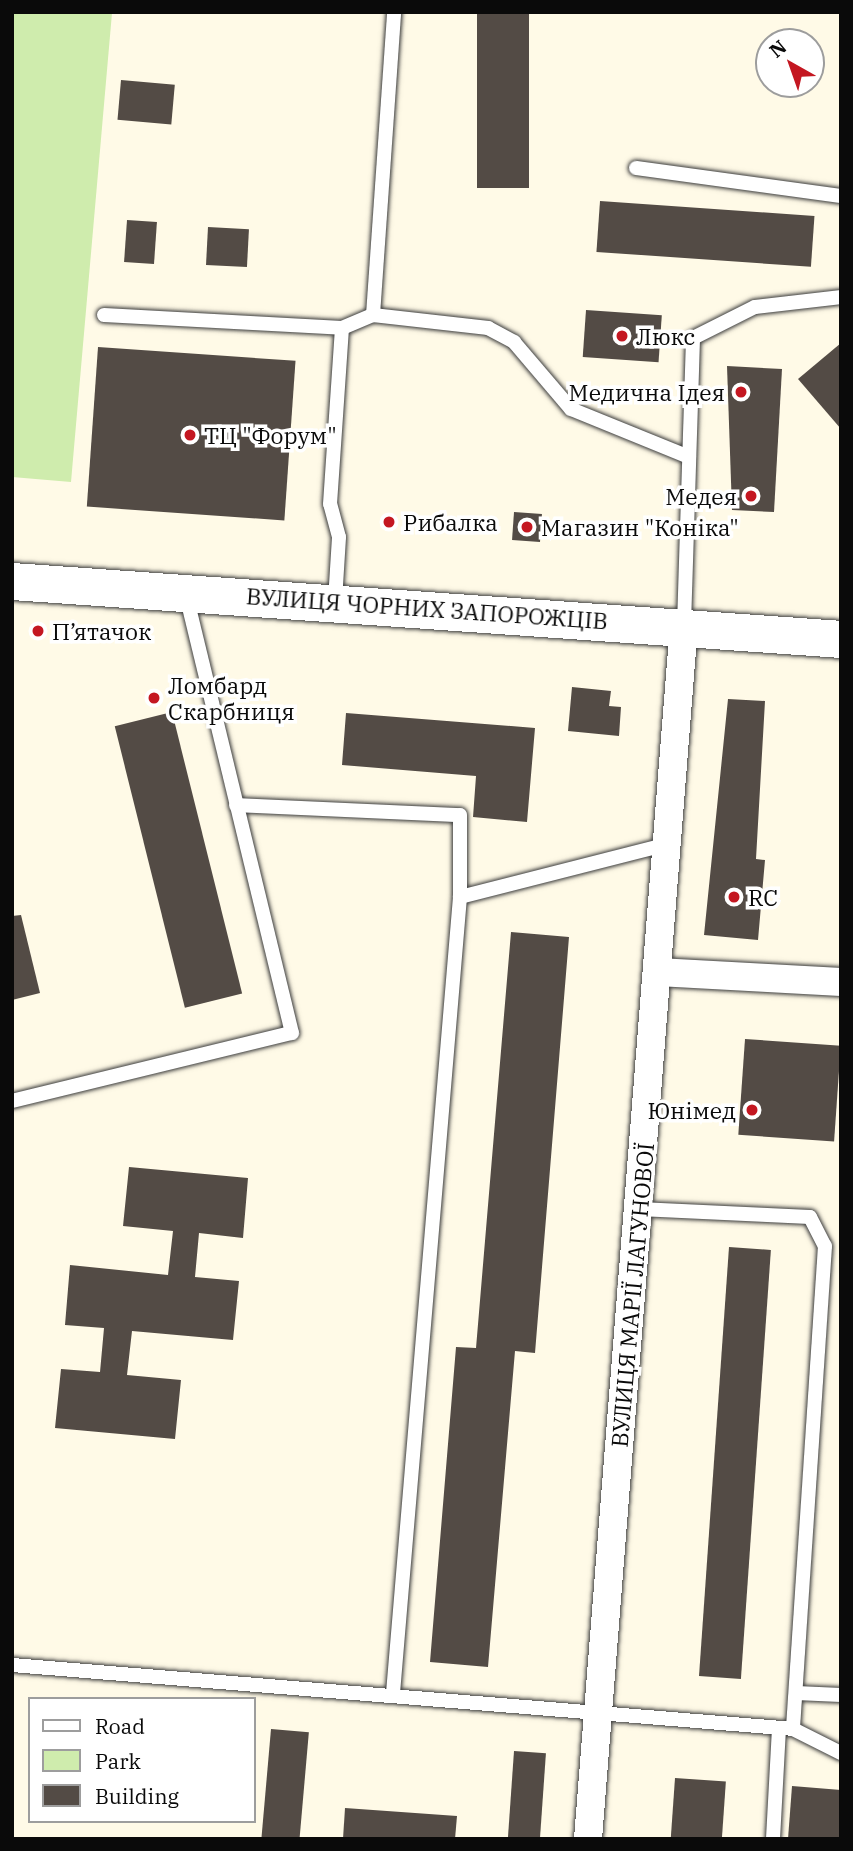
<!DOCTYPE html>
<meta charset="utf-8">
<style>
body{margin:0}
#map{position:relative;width:853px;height:1851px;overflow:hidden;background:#fffae7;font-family:"IBM Plex Serif",serif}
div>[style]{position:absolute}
.green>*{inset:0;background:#cfecad}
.building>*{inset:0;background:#534b45;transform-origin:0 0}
.roads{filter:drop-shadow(0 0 2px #3d3d3d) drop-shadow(0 0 2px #3d3d3d)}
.service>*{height:14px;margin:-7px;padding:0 7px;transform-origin:7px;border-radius:7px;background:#fff}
.minor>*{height:28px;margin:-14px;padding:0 14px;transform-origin:14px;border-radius:14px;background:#fff}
.tertiary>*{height:37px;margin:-18.5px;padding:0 18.5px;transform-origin:18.5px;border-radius:18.5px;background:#fff}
.dots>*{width:19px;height:19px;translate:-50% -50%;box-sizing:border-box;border:4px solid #fff;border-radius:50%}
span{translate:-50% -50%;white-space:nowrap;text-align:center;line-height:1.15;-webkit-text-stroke:7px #fff;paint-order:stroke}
.poi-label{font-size:23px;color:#0a0a0a}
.left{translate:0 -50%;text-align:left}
.right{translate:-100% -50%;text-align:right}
.street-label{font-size:23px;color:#0a0a0a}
.frame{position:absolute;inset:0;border:14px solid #0a0a0a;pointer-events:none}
.legend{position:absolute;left:28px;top:1697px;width:228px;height:126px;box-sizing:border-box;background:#fff;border:2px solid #9d9d9d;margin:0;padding:9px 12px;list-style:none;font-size:21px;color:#0a0a0a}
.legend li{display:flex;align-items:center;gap:14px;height:35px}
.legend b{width:35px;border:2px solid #9d9d9d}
.north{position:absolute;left:755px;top:28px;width:70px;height:70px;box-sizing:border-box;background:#fff;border:2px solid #9d9d9d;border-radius:50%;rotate:320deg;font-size:19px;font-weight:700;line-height:28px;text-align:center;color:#0a0a0a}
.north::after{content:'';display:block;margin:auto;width:24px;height:32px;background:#c41721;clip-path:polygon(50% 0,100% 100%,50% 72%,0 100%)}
</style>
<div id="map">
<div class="green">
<i style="clip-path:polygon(12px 12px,112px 13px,71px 482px,12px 477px)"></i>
</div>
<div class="building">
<i style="left:477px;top:12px;width:52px;height:176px"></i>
<i style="left:121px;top:80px;width:54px;height:40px;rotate:5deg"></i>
<i style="left:600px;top:201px;width:215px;height:51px;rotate:4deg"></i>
<i style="left:127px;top:220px;width:30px;height:42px;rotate:4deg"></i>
<i style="left:208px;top:227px;width:41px;height:38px;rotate:3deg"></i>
<i style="left:586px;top:310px;width:76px;height:47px;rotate:4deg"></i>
<i style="clip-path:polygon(841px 343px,841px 429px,798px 379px)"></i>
<i style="left:98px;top:347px;width:198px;height:160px;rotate:4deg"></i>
<i style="clip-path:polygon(727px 366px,782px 369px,774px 512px,732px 510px)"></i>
<i style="left:514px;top:512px;width:28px;height:28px;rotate:4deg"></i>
<i style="clip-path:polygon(572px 687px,611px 691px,609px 706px,621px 707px,619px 736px,568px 731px)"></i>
<i style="clip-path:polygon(728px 699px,765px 701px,756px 859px,765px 860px,758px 940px,704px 935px)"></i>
<i style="left:172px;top:712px;width:290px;height:59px;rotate:76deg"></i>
<i style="clip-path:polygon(346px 713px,535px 728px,527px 822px,473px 817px,476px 776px,342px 765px)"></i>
<i style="clip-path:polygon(21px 915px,40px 993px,12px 1000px,12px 916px)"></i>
<i style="clip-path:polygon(511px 932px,569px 937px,535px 1353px,515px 1351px,488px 1667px,430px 1662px,456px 1347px,476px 1348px)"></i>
<i style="left:745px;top:1039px;width:96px;height:96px;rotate:4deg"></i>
<i style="clip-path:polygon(129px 1167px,248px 1178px,243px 1238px,199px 1233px,195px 1277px,239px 1281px,233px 1340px,132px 1331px,127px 1375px,181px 1380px,175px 1439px,55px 1428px,61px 1369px,100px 1372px,104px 1328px,65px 1325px,70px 1265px,168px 1275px,173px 1231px,123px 1226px)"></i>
<i style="left:729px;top:1247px;width:42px;height:430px;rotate:4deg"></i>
<i style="left:271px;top:1729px;width:38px;height:111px;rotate:5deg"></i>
<i style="left:514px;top:1751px;width:32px;height:89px;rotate:4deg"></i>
<i style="left:675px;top:1778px;width:51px;height:61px;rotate:4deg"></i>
<i style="clip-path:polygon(792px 1786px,841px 1790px,841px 1839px,788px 1839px)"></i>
<i style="clip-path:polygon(345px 1808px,457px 1816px,455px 1839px,343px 1839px)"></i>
</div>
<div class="roads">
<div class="service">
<i style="left:636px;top:168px;width:207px;rotate:7.8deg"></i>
<i style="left:104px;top:315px;width:238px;rotate:3.1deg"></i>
<i style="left:342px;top:328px;width:34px;rotate:-23deg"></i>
<i style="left:373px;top:315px;width:116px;rotate:6.4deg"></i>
<i style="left:488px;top:328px;width:30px;rotate:28deg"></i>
<i style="left:514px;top:342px;width:88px;rotate:49.6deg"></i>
<i style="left:571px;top:409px;width:127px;rotate:22.1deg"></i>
<i style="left:373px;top:315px;width:304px;rotate:-86deg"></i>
<i style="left:335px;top:601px;width:64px;rotate:-86.4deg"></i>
<i style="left:339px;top:537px;width:34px;rotate:-105deg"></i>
<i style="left:330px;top:504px;width:176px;rotate:-86.1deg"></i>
<i style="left:684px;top:625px;width:287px;rotate:-88.2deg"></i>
<i style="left:693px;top:338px;width:69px;rotate:-26.6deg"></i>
<i style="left:755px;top:307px;width:87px;rotate:-6.6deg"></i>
<i style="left:236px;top:805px;width:224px;rotate:2.6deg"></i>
<i style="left:460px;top:815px;width:82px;rotate:90deg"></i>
<i style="left:460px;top:897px;width:800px;rotate:94.81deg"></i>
<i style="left:460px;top:897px;width:215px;rotate:-14.3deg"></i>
<i style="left:12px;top:1101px;width:288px;rotate:-13.7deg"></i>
<i style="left:292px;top:1033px;width:450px;rotate:-103.6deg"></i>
<i style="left:639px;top:1209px;width:171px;rotate:2.7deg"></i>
<i style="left:810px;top:1217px;width:33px;rotate:63deg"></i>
<i style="left:825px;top:1246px;width:484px;rotate:93.8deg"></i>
<i style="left:12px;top:1665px;width:784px;rotate:4.68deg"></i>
<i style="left:793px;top:1729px;width:54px;rotate:26.6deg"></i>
<i style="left:796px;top:1693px;width:45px;rotate:2.5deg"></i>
<i style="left:773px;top:1839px;width:111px;rotate:-86.9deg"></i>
</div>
<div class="minor">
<i style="left:658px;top:972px;width:183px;rotate:3.1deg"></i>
<i style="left:588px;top:1839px;width:1218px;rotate:-85.48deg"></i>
</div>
<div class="tertiary">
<i style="left:12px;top:581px;width:831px;rotate:4deg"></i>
</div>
</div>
<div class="dots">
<i style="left:622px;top:336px;background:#c41721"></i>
<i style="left:741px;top:392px;background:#c41721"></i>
<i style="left:190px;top:435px;background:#c41721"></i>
<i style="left:751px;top:496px;background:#c41721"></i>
<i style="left:389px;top:522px;background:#c41721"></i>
<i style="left:527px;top:527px;background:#c41721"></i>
<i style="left:38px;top:631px;background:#c41721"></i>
<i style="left:154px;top:698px;background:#c41721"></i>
<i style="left:734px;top:897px;background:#c41721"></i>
<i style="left:752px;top:1110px;background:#c41721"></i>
</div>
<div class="poi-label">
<span class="left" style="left:636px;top:336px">Люкс</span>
<span class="right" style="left:725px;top:392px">Медична Ідея</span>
<span class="left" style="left:204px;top:435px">ТЦ "Форум"</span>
<span class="right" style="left:737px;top:496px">Медея</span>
<span class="left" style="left:403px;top:522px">Рибалка</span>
<span class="left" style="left:541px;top:527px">Магазин "Коніка"</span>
<span class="left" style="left:52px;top:631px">П’ятачок</span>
<span class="left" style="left:168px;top:698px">Ломбард<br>Скарбниця</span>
<span class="left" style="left:748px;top:897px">RC</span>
<span class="right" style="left:736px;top:1110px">Юнімед</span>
</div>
<div class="street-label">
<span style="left:427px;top:608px;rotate:4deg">ВУЛИЦЯ ЧОРНИХ ЗАПОРОЖЦІВ</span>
<span style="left:632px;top:1295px;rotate:-85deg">ВУЛИЦЯ МАРІЇ ЛАГУНОВОЇ</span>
</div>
<div class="frame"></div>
<ul class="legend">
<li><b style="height:9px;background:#fff"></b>Road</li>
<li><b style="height:19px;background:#cfecad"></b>Park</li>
<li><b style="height:19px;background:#534b45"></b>Building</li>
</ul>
<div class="north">N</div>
</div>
